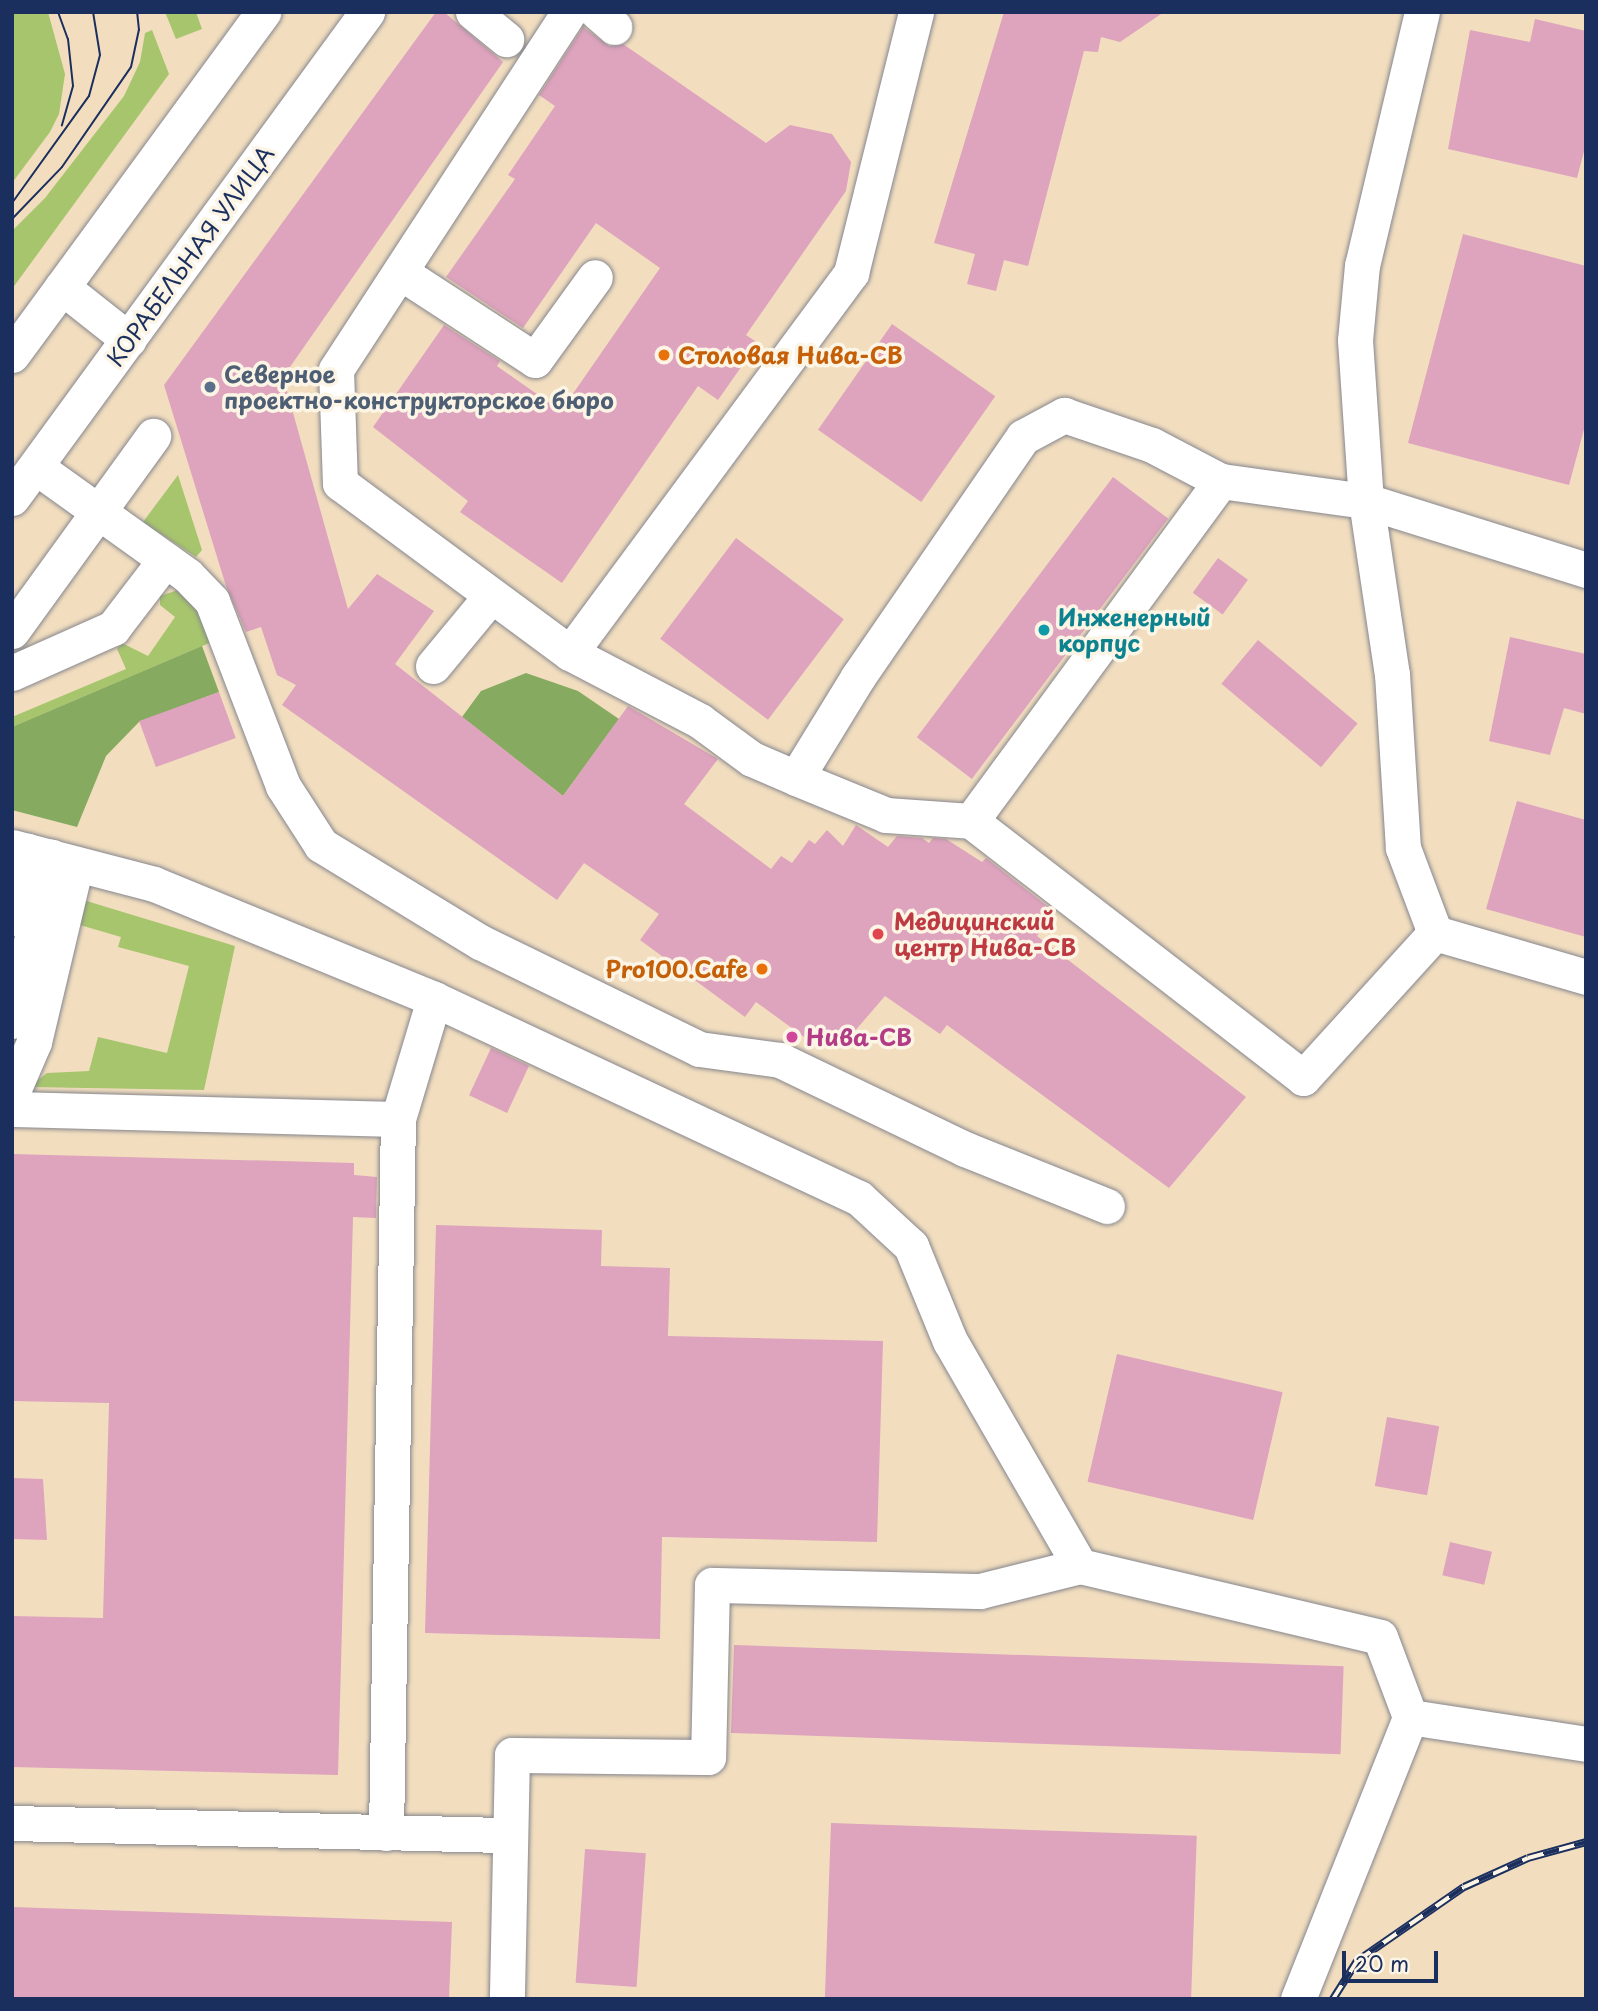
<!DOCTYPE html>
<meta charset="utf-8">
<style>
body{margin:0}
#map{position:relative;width:1598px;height:2011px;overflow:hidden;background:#f2debf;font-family:"Playpen Sans",sans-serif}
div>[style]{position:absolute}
.green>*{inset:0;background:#a7c56d}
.forest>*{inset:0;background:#85aa60}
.building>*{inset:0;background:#dea3bd;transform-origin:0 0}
.roads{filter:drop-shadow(0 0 2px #86868e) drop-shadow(0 0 2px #86868e)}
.minor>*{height:35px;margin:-17.5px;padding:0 17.5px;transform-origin:17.5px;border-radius:17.5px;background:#fff}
.tram>*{height:2px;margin:-1px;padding:0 1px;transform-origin:1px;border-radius:1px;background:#1b2f5e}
.rail>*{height:8px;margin-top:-4px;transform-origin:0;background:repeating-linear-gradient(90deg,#fcf5e5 0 16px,#1b2f5e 0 32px);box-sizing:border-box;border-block:2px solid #1b2f5e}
.dots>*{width:19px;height:19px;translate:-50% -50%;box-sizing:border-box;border:4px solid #fcf5e5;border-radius:50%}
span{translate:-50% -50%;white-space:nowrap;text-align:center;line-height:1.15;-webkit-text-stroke:7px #fcf5e5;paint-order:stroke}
.street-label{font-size:23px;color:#1b2f5e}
.food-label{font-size:23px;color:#c56008;font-weight:700}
.left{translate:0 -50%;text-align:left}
.right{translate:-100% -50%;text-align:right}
.service-label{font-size:23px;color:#4e5e75;font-weight:700}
.culture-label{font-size:23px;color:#0d838f;font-weight:700}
.health-label{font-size:23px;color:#be3a42;font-weight:700}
.hotel-label{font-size:23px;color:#b23c85;font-weight:700}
.frame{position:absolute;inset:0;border:14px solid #1b2f5e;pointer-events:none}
.scale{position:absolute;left:1342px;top:1951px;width:96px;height:32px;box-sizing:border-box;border:4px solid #1b2f5e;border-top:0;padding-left:9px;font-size:21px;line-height:24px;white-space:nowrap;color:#1b2f5e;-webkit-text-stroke:5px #fcf5e5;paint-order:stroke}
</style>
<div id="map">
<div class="green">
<i style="clip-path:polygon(12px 12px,48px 12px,65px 74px,59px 114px,50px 132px,12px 183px)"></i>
<i style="clip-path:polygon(165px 12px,196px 12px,202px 29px,176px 39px)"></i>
<i style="clip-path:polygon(152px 30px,169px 74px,12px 289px,12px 231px,45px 198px,124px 96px,140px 62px,145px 33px)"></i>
<i style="clip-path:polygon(178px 475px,202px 550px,196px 557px,143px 522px)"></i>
<i style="clip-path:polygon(178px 590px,196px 604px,214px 641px,12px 727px,12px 717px,126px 669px,117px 649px,122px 643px,148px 656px,175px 617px,160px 605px,160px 596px)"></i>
<i style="clip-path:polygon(80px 899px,235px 946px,204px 1090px,29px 1087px,47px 1073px,89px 1071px,98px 1037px,167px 1053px,189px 966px,118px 947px,121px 937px,73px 923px)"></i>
</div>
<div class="forest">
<i style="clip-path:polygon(202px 646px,219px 692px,139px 722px,106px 756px,77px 827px,12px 810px,12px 727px)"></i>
<i style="clip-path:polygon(526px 673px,578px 691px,619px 719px,563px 796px,462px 717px,481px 691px)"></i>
</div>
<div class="building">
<i style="clip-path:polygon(436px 12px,444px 12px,503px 62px,283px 377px,348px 609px,377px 574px,434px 611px,395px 664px,563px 796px,628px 706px,718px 759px,684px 804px,771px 869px,781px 856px,792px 863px,809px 840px,815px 844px,827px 830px,843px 846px,856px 825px,888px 847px,897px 836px,922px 838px,929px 843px,933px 838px,946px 839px,982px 862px,986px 858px,1055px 912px,1037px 936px,1246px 1097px,1169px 1188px,947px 1025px,940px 1034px,885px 996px,841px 1047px,834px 1042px,807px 1039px,756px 1002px,745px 1017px,640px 940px,659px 914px,584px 863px,557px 900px,282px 705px,296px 685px,277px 675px,261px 627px,246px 632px,226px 586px,164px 385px)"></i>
<i style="clip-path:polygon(1004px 12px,1164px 12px,1120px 42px,1101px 37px,1098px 52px,1084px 51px,1028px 266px,1004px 260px,996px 291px,967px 284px,975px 254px,934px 243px)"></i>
<i style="clip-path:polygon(1535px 19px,1586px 31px,1586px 144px,1577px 178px,1448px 149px,1470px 30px,1530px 42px)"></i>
<i style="clip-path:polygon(583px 27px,609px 46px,623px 44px,766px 143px,790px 125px,832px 134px,851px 162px,846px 191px,746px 335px,758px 343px,718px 400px,698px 386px,562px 583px,460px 512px,468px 501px,373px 427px,444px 325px,500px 361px,497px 366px,561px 411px,660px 268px,596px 223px,523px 328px,446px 277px,515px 179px,508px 175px,555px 106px,539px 95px)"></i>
<i style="clip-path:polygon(1463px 234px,1586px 266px,1586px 422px,1569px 485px,1408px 443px)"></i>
<i style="left:892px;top:324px;width:126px;height:129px;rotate:35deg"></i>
<i style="left:1113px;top:477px;width:69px;height:326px;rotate:37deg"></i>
<i style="left:736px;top:538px;width:135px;height:126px;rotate:37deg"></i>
<i style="left:1218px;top:558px;width:37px;height:43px;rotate:36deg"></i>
<i style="clip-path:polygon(1510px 637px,1586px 654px,1586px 714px,1564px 708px,1550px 755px,1489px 741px)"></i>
<i style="left:1258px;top:640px;width:130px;height:57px;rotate:40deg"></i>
<i style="left:219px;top:692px;width:49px;height:85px;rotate:70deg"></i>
<i style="clip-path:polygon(1517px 801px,1586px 820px,1586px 937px,1486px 909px)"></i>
<i style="left:491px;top:1048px;width:42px;height:52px;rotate:25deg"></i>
<i style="clip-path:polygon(12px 1154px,354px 1163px,354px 1175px,377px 1177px,376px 1218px,353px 1217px,338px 1775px,12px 1767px,12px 1616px,103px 1618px,109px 1403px,12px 1401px)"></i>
<i style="clip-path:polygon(436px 1225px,602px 1230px,601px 1266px,670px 1268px,668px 1336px,883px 1341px,877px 1542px,662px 1537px,660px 1639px,425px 1633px)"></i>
<i style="left:1117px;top:1354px;width:170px;height:131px;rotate:13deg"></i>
<i style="left:1387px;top:1417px;width:53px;height:70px;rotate:10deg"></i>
<i style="clip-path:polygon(12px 1478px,43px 1479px,47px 1540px,12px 1539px)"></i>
<i style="left:1450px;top:1542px;width:43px;height:34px;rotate:13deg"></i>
<i style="left:734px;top:1645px;width:610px;height:88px;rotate:2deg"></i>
<i style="left:831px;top:1823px;width:366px;height:176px;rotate:2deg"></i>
<i style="left:585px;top:1849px;width:61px;height:134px;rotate:4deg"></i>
<i style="clip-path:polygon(12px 1907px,452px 1922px,449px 1999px,12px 1999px)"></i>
</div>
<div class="roads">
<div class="minor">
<i style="left:473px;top:12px;width:43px;rotate:39.3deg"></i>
<i style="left:569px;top:12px;width:427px;rotate:123.1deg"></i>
<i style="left:336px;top:370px;width:113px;rotate:88deg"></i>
<i style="left:340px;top:483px;width:286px;rotate:36.5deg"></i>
<i style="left:570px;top:653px;width:147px;rotate:27.6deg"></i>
<i style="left:700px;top:721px;width:64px;rotate:36.2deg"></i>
<i style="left:752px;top:759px;width:48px;rotate:23.4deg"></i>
<i style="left:796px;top:778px;width:119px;rotate:-58.5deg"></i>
<i style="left:858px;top:677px;width:291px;rotate:-55.5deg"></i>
<i style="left:1023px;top:437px;width:47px;rotate:-28.2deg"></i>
<i style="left:1064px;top:415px;width:93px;rotate:18.8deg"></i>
<i style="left:1152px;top:445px;width:78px;rotate:27.6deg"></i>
<i style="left:1221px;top:481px;width:146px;rotate:7.9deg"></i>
<i style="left:1366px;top:501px;width:231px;rotate:17.4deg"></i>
<i style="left:597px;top:12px;width:23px;rotate:41deg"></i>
<i style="left:1422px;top:12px;width:260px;rotate:103.3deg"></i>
<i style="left:1362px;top:265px;width:75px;rotate:95.3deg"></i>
<i style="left:1355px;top:340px;width:161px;rotate:86.1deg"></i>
<i style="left:1366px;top:501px;width:175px;rotate:81.5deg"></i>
<i style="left:1392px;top:674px;width:174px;rotate:86.4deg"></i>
<i style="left:1403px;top:848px;width:91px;rotate:69.4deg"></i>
<i style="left:1435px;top:933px;width:157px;rotate:16.2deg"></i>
<i style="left:400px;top:272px;width:161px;rotate:33.1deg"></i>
<i style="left:535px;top:360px;width:102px;rotate:-54.1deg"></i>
<i style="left:62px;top:287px;width:341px;rotate:-53.8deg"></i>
<i style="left:12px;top:355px;width:84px;rotate:-53.7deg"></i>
<i style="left:62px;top:287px;width:85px;rotate:38.3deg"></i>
<i style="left:36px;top:467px;width:186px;rotate:35.6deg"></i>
<i style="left:187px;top:575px;width:36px;rotate:46deg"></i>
<i style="left:212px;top:601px;width:198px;rotate:69deg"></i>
<i style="left:283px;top:786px;width:70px;rotate:57.2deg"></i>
<i style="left:321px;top:845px;width:186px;rotate:31.4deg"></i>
<i style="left:480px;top:942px;width:244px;rotate:26deg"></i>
<i style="left:699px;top:1049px;width:82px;rotate:7.7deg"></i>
<i style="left:780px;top:1060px;width:205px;rotate:25.7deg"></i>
<i style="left:965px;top:1149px;width:153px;rotate:21.9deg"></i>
<i style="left:12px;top:498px;width:602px;rotate:-53.85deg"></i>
<i style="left:12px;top:631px;width:241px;rotate:-54.1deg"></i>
<i style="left:570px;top:653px;width:473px;rotate:-53.5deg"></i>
<i style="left:851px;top:273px;width:269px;rotate:-76deg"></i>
<i style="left:433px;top:666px;width:91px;rotate:-50.4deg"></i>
<i style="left:12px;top:673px;width:111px;rotate:-24deg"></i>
<i style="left:113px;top:628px;width:86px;rotate:-52.6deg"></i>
<i style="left:796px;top:778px;width:97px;rotate:22.3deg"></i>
<i style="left:886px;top:815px;width:85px;rotate:4deg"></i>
<i style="left:971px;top:821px;width:422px;rotate:-53.7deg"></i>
<i style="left:971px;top:821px;width:420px;rotate:37.7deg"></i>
<i style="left:1303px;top:1078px;width:196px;rotate:-47.7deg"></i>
<i style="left:12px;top:847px;width:147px;rotate:14.6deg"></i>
<i style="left:154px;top:884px;width:303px;rotate:22.3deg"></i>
<i style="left:434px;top:999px;width:469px;rotate:25.1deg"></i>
<i style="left:859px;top:1198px;width:71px;rotate:42.7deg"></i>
<i style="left:911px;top:1246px;width:103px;rotate:67.7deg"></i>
<i style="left:950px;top:1341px;width:260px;rotate:60deg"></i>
<i style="left:1080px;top:1566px;width:103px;rotate:166deg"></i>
<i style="left:980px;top:1591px;width:268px;rotate:-178.7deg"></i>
<i style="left:712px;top:1585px;width:172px;rotate:91.3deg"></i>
<i style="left:708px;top:1757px;width:196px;rotate:-179.4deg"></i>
<i style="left:512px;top:1755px;width:244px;rotate:91.2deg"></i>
<i style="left:12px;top:918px;width:69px;rotate:-77.4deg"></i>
<i style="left:12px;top:1021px;width:169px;rotate:-76.6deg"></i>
<i style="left:12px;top:1093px;width:56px;rotate:-66.7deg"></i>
<i style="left:34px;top:1042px;width:183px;rotate:-76.7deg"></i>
<i style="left:12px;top:1109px;width:386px;rotate:1.5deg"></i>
<i style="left:1080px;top:1566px;width:308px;rotate:13.3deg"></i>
<i style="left:1380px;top:1637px;width:85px;rotate:69.4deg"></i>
<i style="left:12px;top:1823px;width:498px;rotate:1.4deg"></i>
<i style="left:386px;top:1833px;width:714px;rotate:-89.04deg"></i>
<i style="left:398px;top:1119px;width:125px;rotate:-73.3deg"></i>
<i style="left:1298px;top:1999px;width:303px;rotate:-68.3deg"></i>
<i style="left:1410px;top:1717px;width:178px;rotate:8.7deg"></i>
</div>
</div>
<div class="tram">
<i style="left:58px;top:12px;width:29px;rotate:70deg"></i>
<i style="left:68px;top:39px;width:47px;rotate:83.9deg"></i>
<i style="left:73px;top:86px;width:41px;rotate:105.8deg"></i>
<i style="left:12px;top:203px;width:132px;rotate:-54.3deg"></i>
<i style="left:89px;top:96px;width:42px;rotate:-75deg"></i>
<i style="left:100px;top:55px;width:44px;rotate:-99.2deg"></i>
<i style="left:12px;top:219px;width:72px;rotate:-46.1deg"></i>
<i style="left:62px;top:167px;width:121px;rotate:-55.4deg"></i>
<i style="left:131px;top:67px;width:38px;rotate:-78deg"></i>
<i style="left:139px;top:30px;width:18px;rotate:-96deg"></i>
</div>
<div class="rail">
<i style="left:1333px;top:1999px;width:45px;rotate:-57.7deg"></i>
<i style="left:1357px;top:1961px;width:130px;rotate:-34.7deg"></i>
<i style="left:1464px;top:1887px;width:70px;rotate:-24.4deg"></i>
<i style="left:1528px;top:1858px;width:60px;rotate:-15.4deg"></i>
</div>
<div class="dots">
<i style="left:664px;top:355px;background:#e8710a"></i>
<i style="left:210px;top:387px;background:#5c6f8a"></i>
<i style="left:1044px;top:630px;background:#0f9aa8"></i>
<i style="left:878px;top:934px;background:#e0444e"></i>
<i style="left:762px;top:969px;background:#e8710a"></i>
<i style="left:792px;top:1037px;background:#d1479c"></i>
</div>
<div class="street-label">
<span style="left:190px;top:256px;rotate:-54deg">КОРАБЕЛЬНАЯ УЛИЦА</span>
</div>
<div class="food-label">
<span class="left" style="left:678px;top:355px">Столовая Нива-СВ</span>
<span class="right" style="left:748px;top:969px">Pro100.Cafe</span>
</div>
<div class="service-label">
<span class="left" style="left:224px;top:387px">Северное<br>проектно-конструкторское бюро</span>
</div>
<div class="culture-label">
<span class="left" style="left:1058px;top:630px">Инженерный<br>корпус</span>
</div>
<div class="health-label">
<span class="left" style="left:894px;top:934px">Медицинский<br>центр Нива-СВ</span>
</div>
<div class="hotel-label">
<span class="left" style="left:806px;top:1037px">Нива-СВ</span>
</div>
<div class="frame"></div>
<div class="scale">20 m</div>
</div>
